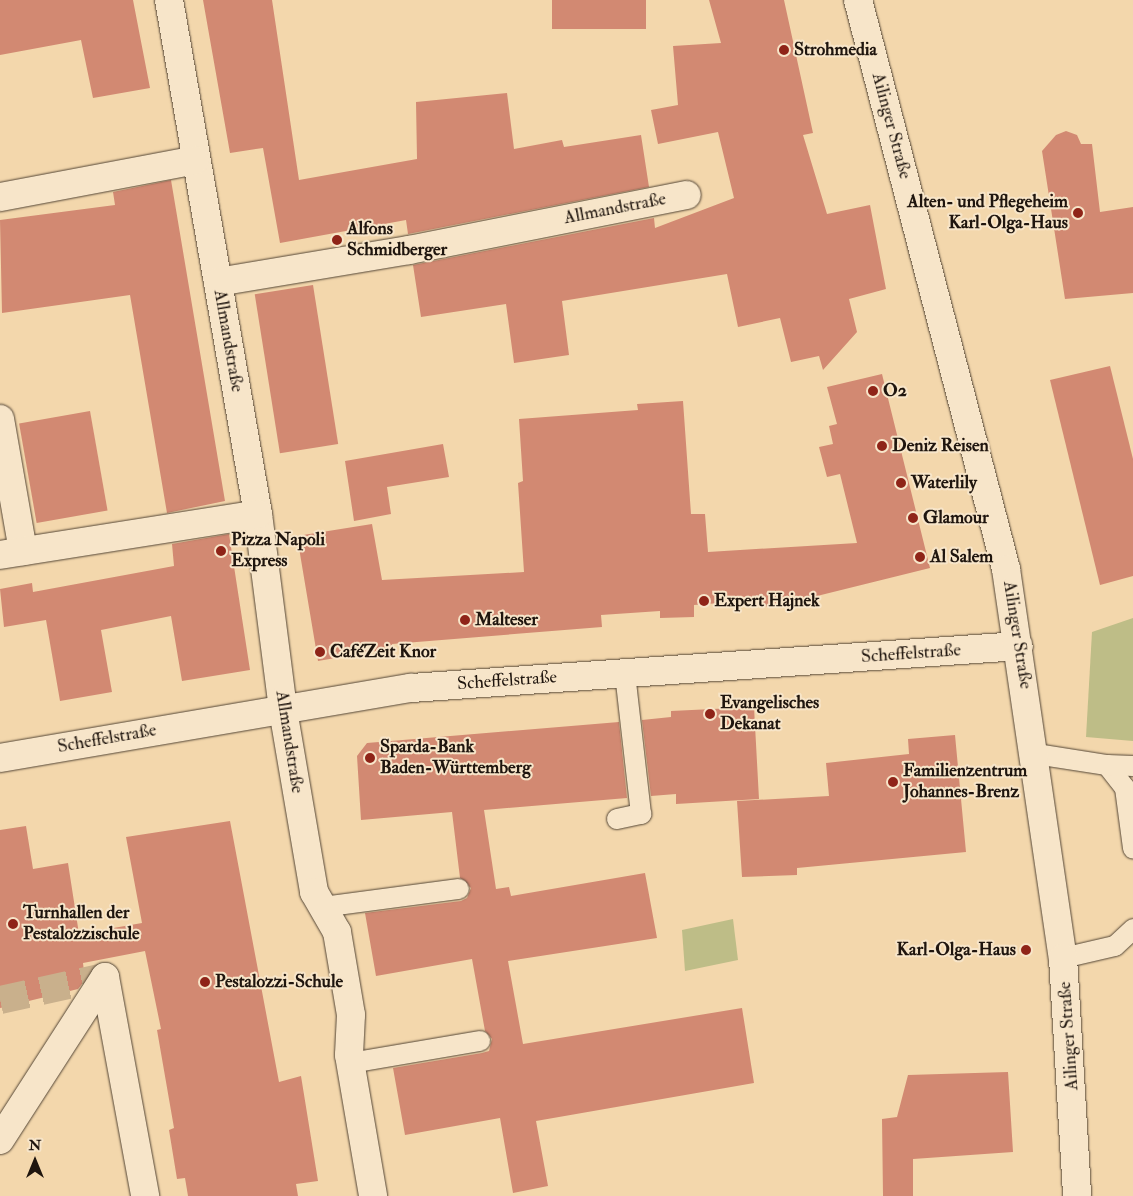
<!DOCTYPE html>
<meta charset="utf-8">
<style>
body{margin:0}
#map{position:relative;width:1133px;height:1196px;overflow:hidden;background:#f3d7ac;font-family:"IM FELL Double Pica",serif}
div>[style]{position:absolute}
.green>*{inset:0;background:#bebd87}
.building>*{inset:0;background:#d28972;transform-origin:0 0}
.street-tunnel>*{height:28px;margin-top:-14px;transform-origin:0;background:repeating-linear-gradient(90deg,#c9b08c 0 28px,transparent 0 42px)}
.roads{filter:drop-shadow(0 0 1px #544636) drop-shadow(0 0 1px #544636)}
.lane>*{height:20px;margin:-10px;padding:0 10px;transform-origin:10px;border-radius:10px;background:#f7e5c9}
.street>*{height:28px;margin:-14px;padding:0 14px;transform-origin:14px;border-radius:14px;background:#f7e5c9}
.secondary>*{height:28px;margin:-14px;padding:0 14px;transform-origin:14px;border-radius:14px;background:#f7e5c9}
.dots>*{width:14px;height:14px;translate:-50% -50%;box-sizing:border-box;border:2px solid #f7e5c9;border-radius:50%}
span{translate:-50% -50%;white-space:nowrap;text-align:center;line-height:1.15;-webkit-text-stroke:4px #f7e5c9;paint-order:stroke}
.poi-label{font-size:18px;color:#1f150e;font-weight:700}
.left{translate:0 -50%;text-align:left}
.right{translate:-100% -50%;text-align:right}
.street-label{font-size:18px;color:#1f150e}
.north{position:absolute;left:10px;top:1136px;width:50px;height:50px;-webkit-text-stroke:4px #f7e5c9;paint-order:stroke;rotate:0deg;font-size:14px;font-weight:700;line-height:20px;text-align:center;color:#1f150e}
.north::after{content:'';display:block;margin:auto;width:18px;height:22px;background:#1f150e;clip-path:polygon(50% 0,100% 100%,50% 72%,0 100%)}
</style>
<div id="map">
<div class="green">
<i style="clip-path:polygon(1133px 618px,1133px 741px,1086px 737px,1092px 632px)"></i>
<i style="clip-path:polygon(733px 919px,738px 960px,685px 971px,682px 930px)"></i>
</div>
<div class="building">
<i style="clip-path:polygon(0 0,133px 0,150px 88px,93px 98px,81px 40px,0 55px)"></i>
<i style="clip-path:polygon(203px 0,272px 0,299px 180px,417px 159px,416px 102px,507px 93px,514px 149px,562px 140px,564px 147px,641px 135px,649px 187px,408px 234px,406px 220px,280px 243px,263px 148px,230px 153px)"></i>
<i style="left:552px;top:0;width:94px;height:29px"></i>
<i style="clip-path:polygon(709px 0,784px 0,813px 133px,803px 135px,827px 214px,870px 205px,886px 289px,849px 299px,857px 332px,823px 370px,819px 356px,791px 362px,780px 318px,738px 327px,727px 274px,562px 301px,569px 355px,514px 363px,506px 304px,421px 317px,413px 265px,654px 218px,655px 228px,734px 198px,718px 132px,658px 144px,651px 110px,678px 105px,673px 46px,721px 43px)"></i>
<i style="clip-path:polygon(1066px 131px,1077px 135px,1081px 144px,1092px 144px,1100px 212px,1133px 207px,1133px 293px,1065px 299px,1042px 151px,1056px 135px)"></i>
<i style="clip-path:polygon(171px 180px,225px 501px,167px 513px,130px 295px,2px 313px,0 220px,115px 205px,113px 192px)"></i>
<i style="left:313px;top:285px;width:161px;height:59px;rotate:81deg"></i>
<i style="clip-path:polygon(1110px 366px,1133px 459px,1133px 576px,1100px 585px,1050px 380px)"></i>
<i style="clip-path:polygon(882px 374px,930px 568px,817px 596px,817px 603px,760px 607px,759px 600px,694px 605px,694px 617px,660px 618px,660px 611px,601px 615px,602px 627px,392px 644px,393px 648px,318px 661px,297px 536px,372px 524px,382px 580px,524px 572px,518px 483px,523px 481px,519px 419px,638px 410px,637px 404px,683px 401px,691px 514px,705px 514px,708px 552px,857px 543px,840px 474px,827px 477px,819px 447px,833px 444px,829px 426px,837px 424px,827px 387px)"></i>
<i style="left:90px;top:411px;width:101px;height:72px;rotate:80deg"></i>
<i style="clip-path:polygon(443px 444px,449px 477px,387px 487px,391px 514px,354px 521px,345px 461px)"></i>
<i style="clip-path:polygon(229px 534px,250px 670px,182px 681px,171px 616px,101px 630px,112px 692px,60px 701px,46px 620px,4px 627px,0 589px,32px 583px,33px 592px,174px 566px,172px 544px)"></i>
<i style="clip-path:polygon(754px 707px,759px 799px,676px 804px,676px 794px,651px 796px,642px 720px,671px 717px,671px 711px)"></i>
<i style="clip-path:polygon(619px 722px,627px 798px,484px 810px,496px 889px,509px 887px,511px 896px,645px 873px,657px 938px,508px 961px,523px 1044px,742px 1008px,754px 1083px,536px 1121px,548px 1186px,513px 1193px,500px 1118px,405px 1135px,393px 1068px,482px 1053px,489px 1051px,492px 1039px,485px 1031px,472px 959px,376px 976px,365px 913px,461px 901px,467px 898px,471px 888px,460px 878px,452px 812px,361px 820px,357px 756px,367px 743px)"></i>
<i style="clip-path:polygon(955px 735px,966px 852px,797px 868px,797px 875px,742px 877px,737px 801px,829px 796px,826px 763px,909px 754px,908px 739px)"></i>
<i style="clip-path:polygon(230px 821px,279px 1082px,301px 1076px,318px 1181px,296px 1184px,298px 1196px,188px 1196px,185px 1178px,177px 1179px,169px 1130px,174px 1128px,157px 1030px,161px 1029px,145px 951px,83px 963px,85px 980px,78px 989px,0 1008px,0 830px,26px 826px,33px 869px,68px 863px,79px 934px,142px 923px,126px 837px)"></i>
<i style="clip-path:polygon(1008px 1072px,1013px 1152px,913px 1159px,913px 1196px,883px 1196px,882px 1119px,897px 1117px,908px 1075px)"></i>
</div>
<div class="street-tunnel">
<i style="left:0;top:1000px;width:107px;rotate:-12.4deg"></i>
</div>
<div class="roads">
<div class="lane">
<i style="left:1036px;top:754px;width:72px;rotate:8.8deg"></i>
<i style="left:1107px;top:765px;width:29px;rotate:52deg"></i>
<i style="left:1125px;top:788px;width:61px;rotate:82.4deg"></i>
<i style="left:1107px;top:765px;width:26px;rotate:2deg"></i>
<i style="left:617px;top:819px;width:25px;rotate:-12deg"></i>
<i style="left:641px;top:814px;width:142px;rotate:-96.5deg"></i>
<i style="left:322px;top:907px;width:138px;rotate:-7.5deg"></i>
<i style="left:1063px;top:958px;width:53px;rotate:-13deg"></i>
<i style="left:1115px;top:946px;width:25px;rotate:-43deg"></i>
<i style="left:351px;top:1063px;width:131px;rotate:-9.7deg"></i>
</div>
<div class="street">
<i style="left:169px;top:0;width:522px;rotate:80.18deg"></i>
<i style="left:258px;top:514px;width:198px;rotate:82.7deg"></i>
<i style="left:283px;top:710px;width:185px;rotate:80.3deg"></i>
<i style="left:314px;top:892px;width:46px;rotate:60.1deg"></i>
<i style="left:337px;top:932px;width:84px;rotate:80.4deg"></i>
<i style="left:351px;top:1015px;width:40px;rotate:92.9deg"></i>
<i style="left:349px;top:1055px;width:143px;rotate:80.3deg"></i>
<i style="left:0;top:197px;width:198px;rotate:-10.7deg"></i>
<i style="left:218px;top:282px;width:194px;rotate:-9.5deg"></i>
<i style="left:409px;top:250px;width:283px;rotate:-11.2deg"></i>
<i style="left:0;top:419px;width:134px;rotate:80.1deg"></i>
<i style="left:0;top:555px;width:261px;rotate:-9deg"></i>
<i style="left:0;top:758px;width:417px;rotate:-9.7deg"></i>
<i style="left:411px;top:688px;width:609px;rotate:-3.95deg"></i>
<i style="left:105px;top:977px;width:223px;rotate:79.6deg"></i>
<i style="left:0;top:1140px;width:194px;rotate:-57.2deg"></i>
</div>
<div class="secondary">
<i style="left:858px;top:0;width:588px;rotate:75.42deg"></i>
<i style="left:1006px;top:569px;width:393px;rotate:81.7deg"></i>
<i style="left:1063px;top:958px;width:238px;rotate:86.6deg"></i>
</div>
</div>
<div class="dots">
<i style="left:784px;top:50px;background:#8f2418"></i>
<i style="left:1078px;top:213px;background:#8f2418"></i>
<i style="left:337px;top:240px;background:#8f2418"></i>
<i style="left:873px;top:391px;background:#8f2418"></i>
<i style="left:882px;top:446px;background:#8f2418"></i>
<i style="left:901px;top:483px;background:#8f2418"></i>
<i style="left:913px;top:518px;background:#8f2418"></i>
<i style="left:221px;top:551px;background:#8f2418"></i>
<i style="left:920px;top:557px;background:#8f2418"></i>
<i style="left:704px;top:601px;background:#8f2418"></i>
<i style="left:465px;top:620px;background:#8f2418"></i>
<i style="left:320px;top:652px;background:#8f2418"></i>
<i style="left:710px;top:714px;background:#8f2418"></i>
<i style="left:370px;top:758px;background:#8f2418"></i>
<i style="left:893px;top:782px;background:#8f2418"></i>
<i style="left:13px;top:924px;background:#8f2418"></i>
<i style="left:1026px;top:950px;background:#8f2418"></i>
<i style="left:205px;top:982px;background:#8f2418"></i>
</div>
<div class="poi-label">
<span class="left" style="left:794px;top:50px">Strohmedia</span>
<span class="right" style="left:1068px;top:213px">Alten- und Pflegeheim<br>Karl-Olga-Haus</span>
<span class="left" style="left:347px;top:240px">Alfons<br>Schmidberger</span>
<span class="left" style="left:883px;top:391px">O2</span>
<span class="left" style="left:892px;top:446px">Deniz Reisen</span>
<span class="left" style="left:911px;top:483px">Waterlily</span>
<span class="left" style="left:923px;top:518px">Glamour</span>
<span class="left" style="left:231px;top:551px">Pizza Napoli<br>Express</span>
<span class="left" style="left:930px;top:557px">Al Salem</span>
<span class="left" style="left:714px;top:601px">Expert Hajnek</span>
<span class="left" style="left:475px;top:620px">Malteser</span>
<span class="left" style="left:330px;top:652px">CaféZeit Knor</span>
<span class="left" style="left:720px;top:714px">Evangelisches<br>Dekanat</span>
<span class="left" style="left:380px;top:758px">Sparda-Bank<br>Baden-Württemberg</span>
<span class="left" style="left:903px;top:782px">Familienzentrum<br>Johannes-Brenz</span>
<span class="left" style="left:23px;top:924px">Turnhallen der<br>Pestalozzischule</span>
<span class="right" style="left:1016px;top:950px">Karl-Olga-Haus</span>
<span class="left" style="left:215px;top:982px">Pestalozzi-Schule</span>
</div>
<div class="street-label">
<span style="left:891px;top:126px;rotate:75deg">Ailinger Straße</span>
<span style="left:615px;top:209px;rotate:-11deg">Allmandstraße</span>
<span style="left:228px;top:341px;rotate:80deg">Allmandstraße</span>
<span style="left:1017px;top:635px;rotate:81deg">Ailinger Straße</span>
<span style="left:911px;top:654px;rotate:-4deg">Scheffelstraße</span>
<span style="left:507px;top:681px;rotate:-4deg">Scheffelstraße</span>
<span style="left:107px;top:739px;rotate:-10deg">Scheffelstraße</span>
<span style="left:289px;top:742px;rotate:81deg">Allmandstraße</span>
<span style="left:1069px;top:1036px;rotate:-94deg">Ailinger Straße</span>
</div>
<div class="north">N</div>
</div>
